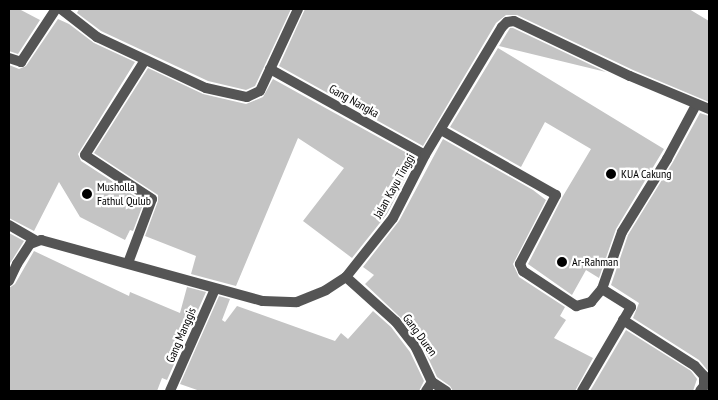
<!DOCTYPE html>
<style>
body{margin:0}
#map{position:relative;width:718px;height:400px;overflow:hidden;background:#fff;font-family:"PT Sans Narrow",sans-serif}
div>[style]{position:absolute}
.building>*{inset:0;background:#c4c4c4}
.minor>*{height:10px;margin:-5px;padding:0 5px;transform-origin:5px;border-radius:5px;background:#555}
.tertiary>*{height:10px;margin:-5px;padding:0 5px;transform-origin:5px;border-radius:5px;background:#555}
.dots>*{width:14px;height:14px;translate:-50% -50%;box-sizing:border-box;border:2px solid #fff;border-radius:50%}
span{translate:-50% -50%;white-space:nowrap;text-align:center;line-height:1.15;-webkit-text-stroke:4.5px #fff;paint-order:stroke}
.street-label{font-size:12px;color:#000}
.poi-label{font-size:12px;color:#000}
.left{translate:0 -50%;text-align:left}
.frame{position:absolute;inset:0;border:10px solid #000;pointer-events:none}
</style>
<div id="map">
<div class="building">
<i style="clip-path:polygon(9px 9px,19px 9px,40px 20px,18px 54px,9px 51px)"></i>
<i style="clip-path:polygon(79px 9px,291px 9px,255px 86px,246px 90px,208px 81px,101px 31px,77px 13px)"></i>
<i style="clip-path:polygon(305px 9px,689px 9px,709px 21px,709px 102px,633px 70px,517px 15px,506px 15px,496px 23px,423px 146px,279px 66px)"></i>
<i style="clip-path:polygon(58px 19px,69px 24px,94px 43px,135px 62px,78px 154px,81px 161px,144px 202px,133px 231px,130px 230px,125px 240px,80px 217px,59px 182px,34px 231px,9px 218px,9px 65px,19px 69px,26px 66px)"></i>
<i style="clip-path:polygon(510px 28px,513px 28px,606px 72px,499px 46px)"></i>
<i style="clip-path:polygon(498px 48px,664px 149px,616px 229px,599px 278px,586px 270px,572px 295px,528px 264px,563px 196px,591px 149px,545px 122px,521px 167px,450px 127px)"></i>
<i style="clip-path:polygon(148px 68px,203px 94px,246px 104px,263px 97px,273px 79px,416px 158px,387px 214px,352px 258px,303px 221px,344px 168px,298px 138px,236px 286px,191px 274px,196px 256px,145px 236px,158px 201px,158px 195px,94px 153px)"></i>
<i style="clip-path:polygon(700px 113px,709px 116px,709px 372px,699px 360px,633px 318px,639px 303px,611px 285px,628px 235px,673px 162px)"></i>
<i style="clip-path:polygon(443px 139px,533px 190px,546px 200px,513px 264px,519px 277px,565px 307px,560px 316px,566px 320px,554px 338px,593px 358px,575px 391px,453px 391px,450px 386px,437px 377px,422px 345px,401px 318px,365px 284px,374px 275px,363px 267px,399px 221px)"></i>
<i style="clip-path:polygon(9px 233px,24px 241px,9px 265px)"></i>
<i style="clip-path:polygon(34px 251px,129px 296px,130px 292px,180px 313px,187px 287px,206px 292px,167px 380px,162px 378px,157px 391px,9px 391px,9px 288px,15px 284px)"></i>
<i style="clip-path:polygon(219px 296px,230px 299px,222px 320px,225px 322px,237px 306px,335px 341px,341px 333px,348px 339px,373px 311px,391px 327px,410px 352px,424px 381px,419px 391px,200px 391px,180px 384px)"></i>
<i style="clip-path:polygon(626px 330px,691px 371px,697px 379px,693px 391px,590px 391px)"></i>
</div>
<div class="minor">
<i style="left:61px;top:9px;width:46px;rotate:37.9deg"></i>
<i style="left:97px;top:37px;width:120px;rotate:25.1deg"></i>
<i style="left:206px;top:88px;width:42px;rotate:12.4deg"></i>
<i style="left:247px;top:97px;width:14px;rotate:-25deg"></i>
<i style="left:260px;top:91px;width:90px;rotate:-65.1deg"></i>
<i style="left:9px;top:58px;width:13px;rotate:18deg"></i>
<i style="left:21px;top:62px;width:64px;rotate:-56.6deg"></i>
<i style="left:270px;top:69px;width:177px;rotate:29deg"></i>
<i style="left:441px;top:130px;width:132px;rotate:29.5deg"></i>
<i style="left:556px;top:195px;width:78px;rotate:117.6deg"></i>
<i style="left:520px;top:264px;width:8px;rotate:67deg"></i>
<i style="left:523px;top:271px;width:64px;rotate:33.4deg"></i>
<i style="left:576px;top:306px;width:16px;rotate:-15deg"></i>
<i style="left:591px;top:302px;width:17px;rotate:-50deg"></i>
<i style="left:602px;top:289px;width:60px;rotate:-70.7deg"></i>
<i style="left:622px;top:232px;width:86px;rotate:-58.3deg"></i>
<i style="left:667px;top:159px;width:61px;rotate:-61.8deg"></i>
<i style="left:9px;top:225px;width:30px;rotate:30deg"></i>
<i style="left:128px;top:263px;width:68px;rotate:-69.4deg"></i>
<i style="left:152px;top:199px;width:80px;rotate:-146.7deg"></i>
<i style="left:85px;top:155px;width:112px;rotate:-57.7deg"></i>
<i style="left:346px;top:277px;width:67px;rotate:42deg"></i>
<i style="left:396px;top:322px;width:33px;rotate:52deg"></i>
<i style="left:416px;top:348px;width:38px;rotate:65deg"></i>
<i style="left:432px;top:382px;width:17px;rotate:33deg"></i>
<i style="left:623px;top:320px;width:85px;rotate:32.6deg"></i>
<i style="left:695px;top:366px;width:13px;rotate:48deg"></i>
<i style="left:704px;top:376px;width:10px;rotate:90deg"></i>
<i style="left:704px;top:386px;width:6px;rotate:129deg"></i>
<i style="left:170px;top:391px;width:111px;rotate:-66.2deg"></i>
<i style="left:426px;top:391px;width:11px;rotate:-56deg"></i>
<i style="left:582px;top:391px;width:97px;rotate:-59.7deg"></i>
<i style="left:631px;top:307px;width:34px;rotate:-148deg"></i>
</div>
<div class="tertiary">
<i style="left:9px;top:281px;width:19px;rotate:-65deg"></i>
<i style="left:17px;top:264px;width:24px;rotate:-57deg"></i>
<i style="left:30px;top:244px;width:12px;rotate:-20deg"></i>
<i style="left:41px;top:240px;width:230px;rotate:15.4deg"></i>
<i style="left:263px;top:301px;width:34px;rotate:2deg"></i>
<i style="left:297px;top:302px;width:31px;rotate:-22deg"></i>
<i style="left:326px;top:290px;width:24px;rotate:-33deg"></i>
<i style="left:346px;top:277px;width:75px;rotate:-51.5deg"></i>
<i style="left:393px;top:218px;width:71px;rotate:-63.1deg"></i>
<i style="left:425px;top:155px;width:149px;rotate:-59deg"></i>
<i style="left:502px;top:27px;width:7px;rotate:-45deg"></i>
<i style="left:507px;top:22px;width:7px;rotate:-8deg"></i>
<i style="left:514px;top:21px;width:128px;rotate:25.4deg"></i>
<i style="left:630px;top:76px;width:86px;rotate:22.7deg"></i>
</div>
<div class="dots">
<i style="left:611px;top:174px;background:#000"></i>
<i style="left:87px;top:194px;background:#000"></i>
<i style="left:562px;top:262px;background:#000"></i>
</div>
<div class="street-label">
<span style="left:354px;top:101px;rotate:29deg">Gang Nangka</span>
<span style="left:394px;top:186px;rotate:-61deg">Jalan Kayu Tinggi</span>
<span style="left:181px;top:335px;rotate:-67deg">Gang Manggis</span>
<span style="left:420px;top:335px;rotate:54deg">Gang Duren</span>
</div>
<div class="poi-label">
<span class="left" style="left:621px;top:174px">KUA Cakung</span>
<span class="left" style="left:97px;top:194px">Musholla<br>Fathul Qulub</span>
<span class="left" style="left:572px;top:262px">Ar-Rahman</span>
</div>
<div class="frame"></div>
</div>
